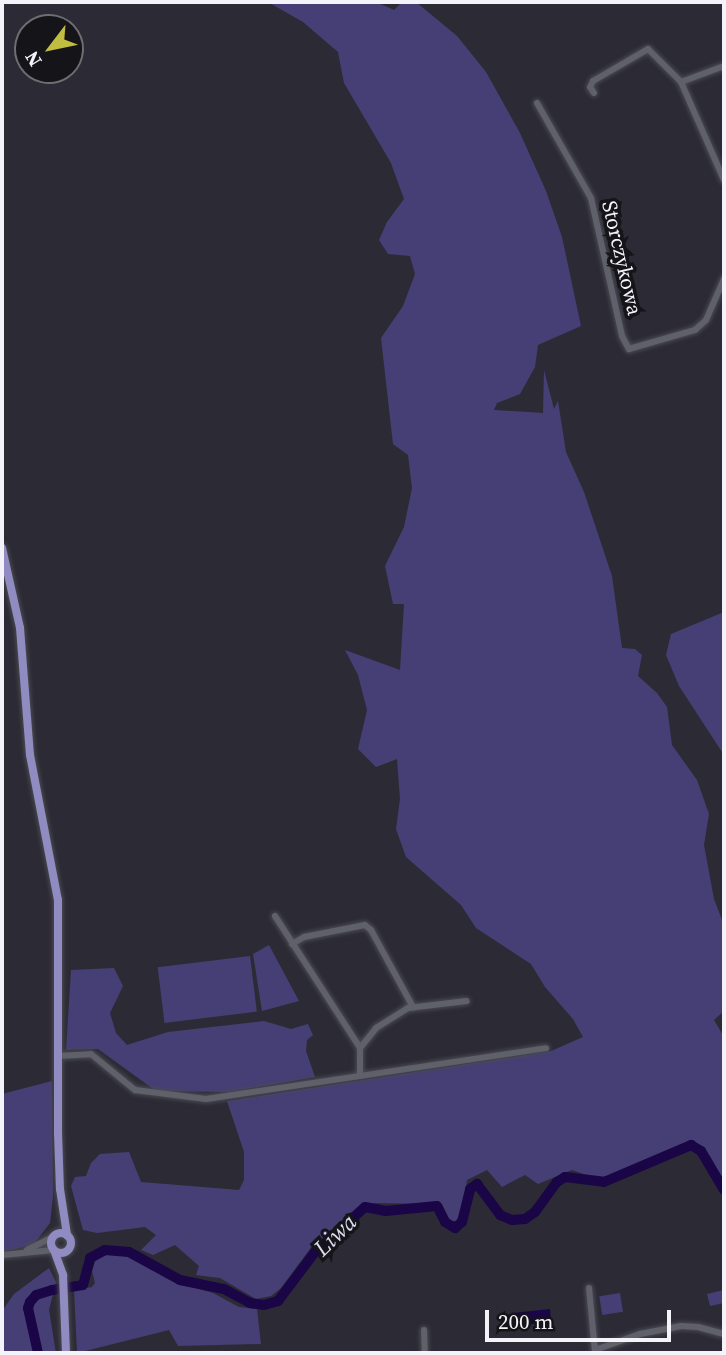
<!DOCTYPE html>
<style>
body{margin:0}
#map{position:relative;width:726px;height:1355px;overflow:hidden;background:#2c2b35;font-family:"Source Serif 4",serif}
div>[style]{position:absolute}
.green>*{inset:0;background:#463f76;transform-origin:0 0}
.water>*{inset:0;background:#1a0546}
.river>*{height:10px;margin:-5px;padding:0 5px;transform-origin:5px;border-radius:5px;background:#1a0546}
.roads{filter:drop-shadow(0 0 2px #4a4a52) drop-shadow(0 0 2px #4a4a52)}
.minor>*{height:6px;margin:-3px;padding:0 3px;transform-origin:3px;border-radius:3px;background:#60606b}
.major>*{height:8px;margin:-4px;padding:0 4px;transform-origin:4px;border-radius:4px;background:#908bc0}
.major>.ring{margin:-4px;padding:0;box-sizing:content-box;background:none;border:8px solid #908bc0;border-radius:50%}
span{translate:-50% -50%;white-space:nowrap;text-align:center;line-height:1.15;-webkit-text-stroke:7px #141419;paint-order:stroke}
.street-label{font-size:21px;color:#f4f3fa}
.water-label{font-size:23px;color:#dcdbef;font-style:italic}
.frame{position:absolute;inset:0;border:4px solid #f4f3fa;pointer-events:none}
.north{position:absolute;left:14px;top:14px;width:70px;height:70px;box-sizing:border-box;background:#141419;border:2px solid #6e6d73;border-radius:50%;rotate:238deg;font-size:19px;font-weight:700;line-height:28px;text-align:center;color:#f4f3fa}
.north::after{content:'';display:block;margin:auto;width:24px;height:32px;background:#c1bd40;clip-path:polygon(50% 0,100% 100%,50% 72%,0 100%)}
.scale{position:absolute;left:485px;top:1310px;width:186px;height:32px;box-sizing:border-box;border:4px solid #f4f3fa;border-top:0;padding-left:9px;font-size:21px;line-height:24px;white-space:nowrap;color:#f4f3fa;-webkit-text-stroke:5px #141419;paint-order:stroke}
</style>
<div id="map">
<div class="green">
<i style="clip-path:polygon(268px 2px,376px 2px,394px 10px,402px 2px,416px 2px,457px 36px,486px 72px,520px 133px,546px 191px,562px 237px,581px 326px,538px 345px,535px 367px,520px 394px,497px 403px,494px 410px,543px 413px,544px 370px,554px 409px,558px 401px,566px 452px,584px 492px,612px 576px,622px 648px,635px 649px,642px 655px,638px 676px,657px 693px,667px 707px,672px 745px,697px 780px,709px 814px,704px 845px,714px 899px,724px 925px,724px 1011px,714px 1020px,724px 1037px,724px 1184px,710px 1156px,697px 1144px,598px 1179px,572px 1170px,538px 1184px,525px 1175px,502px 1187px,487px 1170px,467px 1180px,463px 1210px,456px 1221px,450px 1221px,442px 1204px,369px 1203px,351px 1213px,342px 1225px,312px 1246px,281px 1288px,271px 1296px,256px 1299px,220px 1278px,196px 1275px,199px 1266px,175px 1245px,153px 1255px,141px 1250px,156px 1235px,145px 1227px,97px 1233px,83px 1230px,71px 1186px,75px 1177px,86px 1176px,91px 1163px,100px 1154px,129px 1152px,141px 1182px,239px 1190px,244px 1180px,244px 1152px,227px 1101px,551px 1051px,583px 1037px,573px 1019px,545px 987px,531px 964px,476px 928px,461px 905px,406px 857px,396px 829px,400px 799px,397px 759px,376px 767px,358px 749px,367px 710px,358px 675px,345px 650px,400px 670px,404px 604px,393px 604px,385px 566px,404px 527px,412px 488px,408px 455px,393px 444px,381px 338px,403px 306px,415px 274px,410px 256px,388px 254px,379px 240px,387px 222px,404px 199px,391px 163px,344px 83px,338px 52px,303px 22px)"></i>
<i style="clip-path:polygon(724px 612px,724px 755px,679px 686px,666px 655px,671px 634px)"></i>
<i style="clip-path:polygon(269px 945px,299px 1001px,262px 1011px,253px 954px)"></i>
<i style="left:250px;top:956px;width:56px;height:93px;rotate:83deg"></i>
<i style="clip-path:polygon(114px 968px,123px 986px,110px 1013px,116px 1033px,127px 1045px,168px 1032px,264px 1021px,291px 1029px,308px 1024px,313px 1035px,307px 1040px,306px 1051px,315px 1077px,229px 1092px,156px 1091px,98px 1049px,66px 1050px,71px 970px)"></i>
<i style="clip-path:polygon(52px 1081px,53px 1196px,50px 1223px,33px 1245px,2px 1252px,2px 1094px)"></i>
<i style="clip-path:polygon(113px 1252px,133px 1257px,177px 1283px,213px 1293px,239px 1307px,257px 1309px,261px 1344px,178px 1346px,169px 1330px,77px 1353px,74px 1290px,92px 1287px,95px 1283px,92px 1271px,96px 1259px)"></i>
<i style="clip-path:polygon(49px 1268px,56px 1282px,49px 1310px,56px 1353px,2px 1353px,2px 1311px,14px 1294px)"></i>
<i style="clip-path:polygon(724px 1290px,724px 1303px,710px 1306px,707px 1294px)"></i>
<i style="left:620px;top:1293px;width:19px;height:21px;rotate:81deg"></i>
</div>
<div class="water">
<i style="clip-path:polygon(550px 1309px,551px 1321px,515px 1327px,506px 1326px,503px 1322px,505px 1316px,513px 1313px)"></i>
</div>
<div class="river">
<i style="left:38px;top:1353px;width:46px;rotate:-102.5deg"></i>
<i style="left:28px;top:1308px;width:6px;rotate:-72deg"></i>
<i style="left:30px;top:1302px;width:9px;rotate:-49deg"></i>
<i style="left:36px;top:1295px;width:17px;rotate:-17deg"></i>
<i style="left:52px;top:1290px;width:31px;rotate:-9deg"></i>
<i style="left:83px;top:1285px;width:28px;rotate:-75deg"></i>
<i style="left:90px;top:1258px;width:17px;rotate:-28deg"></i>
<i style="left:105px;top:1250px;width:24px;rotate:5deg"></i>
<i style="left:129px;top:1252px;width:58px;rotate:28.8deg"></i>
<i style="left:180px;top:1280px;width:45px;rotate:11.6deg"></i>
<i style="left:224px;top:1289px;width:30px;rotate:28deg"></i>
<i style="left:250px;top:1303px;width:14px;rotate:8deg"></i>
<i style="left:264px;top:1305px;width:15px;rotate:-16deg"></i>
<i style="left:278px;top:1301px;width:61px;rotate:-52.9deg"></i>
<i style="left:315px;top:1252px;width:67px;rotate:-42deg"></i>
<i style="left:365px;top:1207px;width:21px;rotate:11deg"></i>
<i style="left:386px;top:1211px;width:51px;rotate:-5.6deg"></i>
<i style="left:437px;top:1206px;width:18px;rotate:63deg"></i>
<i style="left:445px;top:1222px;width:12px;rotate:31deg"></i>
<i style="left:455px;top:1228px;width:9px;rotate:-41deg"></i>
<i style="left:462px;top:1222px;width:34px;rotate:-76deg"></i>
<i style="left:470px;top:1189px;width:9px;rotate:-36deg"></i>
<i style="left:477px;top:1184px;width:39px;rotate:53deg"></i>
<i style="left:500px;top:1215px;width:13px;rotate:23deg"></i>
<i style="left:512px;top:1220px;width:13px;rotate:-4deg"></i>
<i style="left:525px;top:1219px;width:12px;rotate:-35deg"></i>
<i style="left:535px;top:1212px;width:37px;rotate:-54deg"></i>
<i style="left:557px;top:1182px;width:9px;rotate:-32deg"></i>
<i style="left:565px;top:1177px;width:39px;rotate:7deg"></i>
<i style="left:604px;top:1182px;width:95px;rotate:-23deg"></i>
<i style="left:691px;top:1145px;width:12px;rotate:31deg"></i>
<i style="left:701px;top:1151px;width:45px;rotate:59.5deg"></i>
</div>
<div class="roads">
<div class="minor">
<i style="left:681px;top:82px;width:46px;rotate:-20.4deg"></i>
<i style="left:594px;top:93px;width:7px;rotate:-124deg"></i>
<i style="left:590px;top:87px;width:7px;rotate:-63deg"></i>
<i style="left:593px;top:81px;width:64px;rotate:-30.2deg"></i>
<i style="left:648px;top:49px;width:47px;rotate:45deg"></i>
<i style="left:681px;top:82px;width:107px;rotate:66.3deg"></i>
<i style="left:537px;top:103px;width:109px;rotate:60.4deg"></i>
<i style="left:591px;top:198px;width:141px;rotate:77.3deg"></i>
<i style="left:622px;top:336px;width:15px;rotate:62deg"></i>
<i style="left:629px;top:349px;width:69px;rotate:-16.1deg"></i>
<i style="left:695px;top:330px;width:15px;rotate:-42deg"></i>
<i style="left:706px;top:320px;width:45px;rotate:-66.3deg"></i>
<i style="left:275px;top:916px;width:157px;rotate:57.2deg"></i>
<i style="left:292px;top:944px;width:14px;rotate:-30deg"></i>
<i style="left:304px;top:937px;width:62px;rotate:-11.1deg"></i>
<i style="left:365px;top:925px;width:8px;rotate:40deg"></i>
<i style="left:371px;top:930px;width:88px;rotate:61.4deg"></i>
<i style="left:57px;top:1056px;width:34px;rotate:-3deg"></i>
<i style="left:91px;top:1054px;width:57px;rotate:39.3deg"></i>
<i style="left:135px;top:1090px;width:72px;rotate:7.2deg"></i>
<i style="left:206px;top:1099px;width:344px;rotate:-8.5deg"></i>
<i style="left:360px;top:1076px;width:28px;rotate:-90deg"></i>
<i style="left:360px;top:1048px;width:26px;rotate:-51deg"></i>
<i style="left:376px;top:1028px;width:38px;rotate:-32deg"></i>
<i style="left:408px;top:1008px;width:59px;rotate:-6.8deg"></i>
<i style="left:27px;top:1250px;width:29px;rotate:-27deg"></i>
<i style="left:2px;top:1255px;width:52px;rotate:-5.5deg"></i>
<i style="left:589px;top:1288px;width:63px;rotate:84.6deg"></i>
<i style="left:424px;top:1330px;width:23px;rotate:88deg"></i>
<i style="left:595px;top:1350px;width:48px;rotate:-19.6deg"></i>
<i style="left:640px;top:1334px;width:42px;rotate:-11deg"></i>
<i style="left:681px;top:1326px;width:17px;rotate:3deg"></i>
<i style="left:698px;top:1327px;width:27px;rotate:15deg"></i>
</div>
<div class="major">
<i style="left:2px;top:548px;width:82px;rotate:77.3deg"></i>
<i style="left:20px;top:628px;width:127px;rotate:85.5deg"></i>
<i style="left:30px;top:755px;width:148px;rotate:79.1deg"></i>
<i style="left:58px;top:900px;width:233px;rotate:90deg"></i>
<i style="left:58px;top:1133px;width:56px;rotate:88deg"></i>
<i style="left:60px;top:1189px;width:47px;rotate:81.3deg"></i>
<i class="ring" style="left:51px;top:1233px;width:12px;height:12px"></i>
<i style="left:54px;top:1250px;width:27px;rotate:70deg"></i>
<i style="left:63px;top:1275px;width:78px;rotate:87.8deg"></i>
</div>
</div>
<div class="street-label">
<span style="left:622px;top:258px;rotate:77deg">Storczykowa</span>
</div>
<div class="water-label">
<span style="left:335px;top:1235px;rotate:-44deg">Liwa</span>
</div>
<div class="frame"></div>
<div class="north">N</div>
<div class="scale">200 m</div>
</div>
